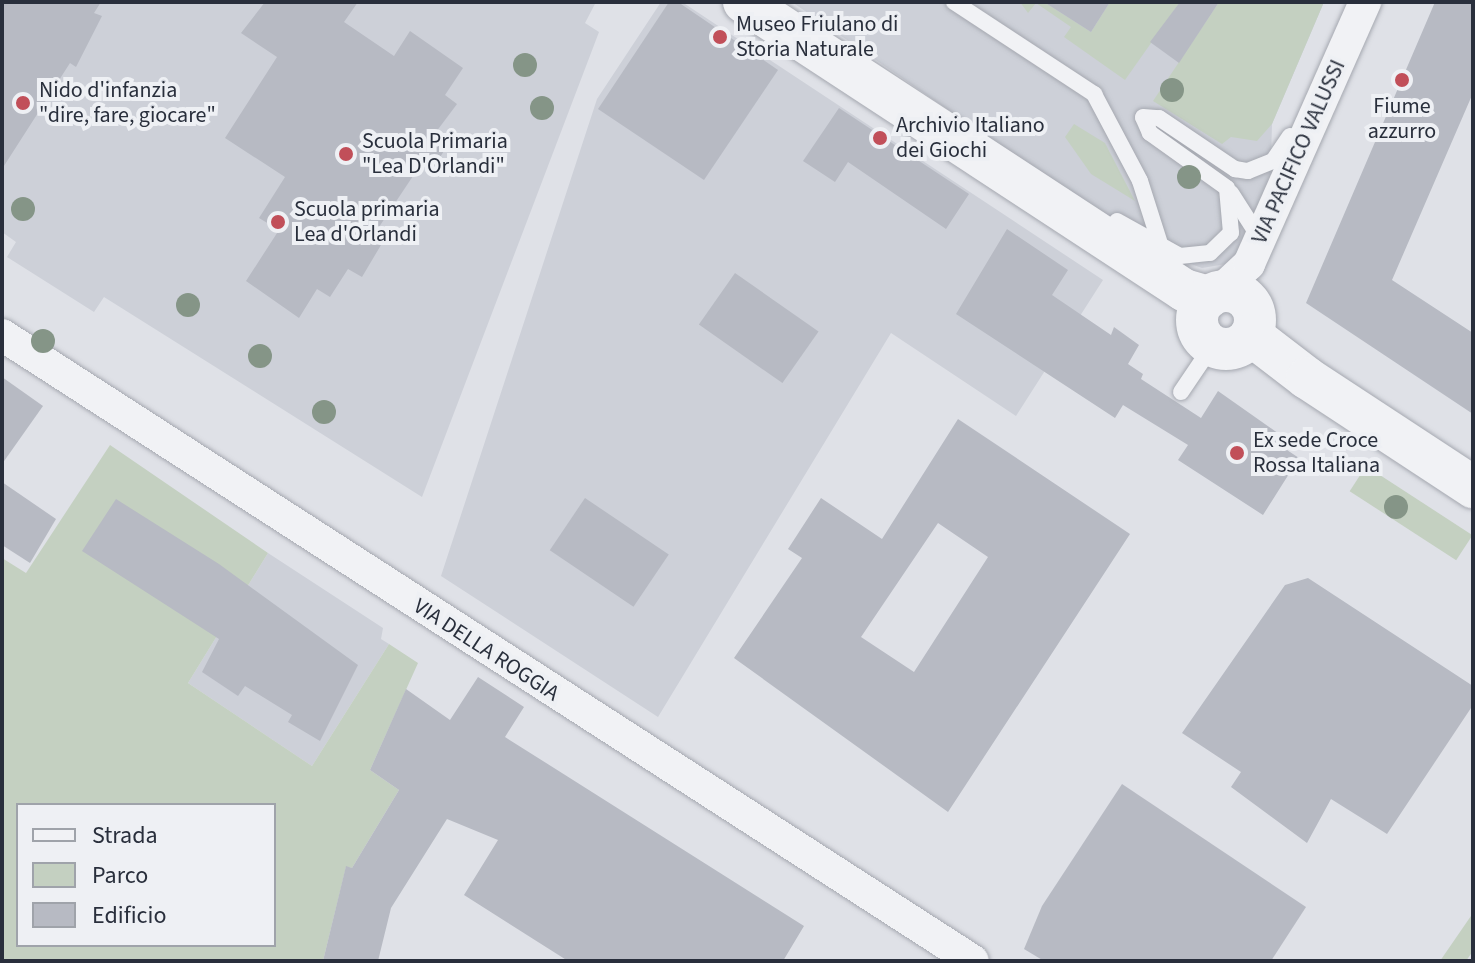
<!DOCTYPE html>
<style>
body{margin:0}
#map{position:relative;width:1475px;height:963px;overflow:hidden;background:#dfe1e7;font-family:"Source Sans 3",sans-serif}
div>[style]{position:absolute}
.built>*{inset:0;background:#cdd0d8}
.green>*{inset:0;background:#c4d0c1;transform-origin:0 0}
.building>*{inset:0;background:#b7bac3;transform-origin:0 0}
.roads{filter:drop-shadow(0 0 2px #a5a8b0) drop-shadow(0 0 2px #a5a8b0)}
.service>*{height:16px;margin:-8px;padding:0 8px;transform-origin:8px;border-radius:8px;background:#f1f2f5}
.minor>*{height:32px;margin:-16px;padding:0 16px;transform-origin:16px;border-radius:16px;background:#f1f2f5}
.tertiary>*{height:42px;margin:-21px;padding:0 21px;transform-origin:21px;border-radius:21px;background:#f1f2f5}
.tertiary>.ring{margin:-21px;padding:0;box-sizing:content-box;background:none;border:42px solid #f1f2f5;border-radius:50%}
.trees>*{width:24px;height:24px;margin:-12px;border-radius:50%;background:#859587}
.dots>*{width:22px;height:22px;translate:-50% -50%;box-sizing:border-box;border:4px solid #eef0f4;border-radius:50%}
span{translate:-50% -50%;white-space:nowrap;text-align:center;line-height:1.15;-webkit-text-stroke:8px #eef0f4;paint-order:stroke}
.poi-label{font-size:22px;color:#292f3c}
.left{translate:0 -50%;text-align:left}
.street-label{font-size:22px;color:#292f3c}
.frame{position:absolute;inset:0;border:4px solid #292f3c;pointer-events:none}
.legend{position:absolute;left:16px;top:803px;width:260px;height:144px;box-sizing:border-box;background:#eef0f4;border:2px solid #9fa3aa;margin:0;padding:10px 14px;list-style:none;font-size:24px;color:#292f3c}
.legend li{display:flex;align-items:center;gap:16px;height:40px}
.legend b{width:40px;border:2px solid #9fa3aa}
</style>
<div id="map">
<div class="built">
<i style="clip-path:polygon(2px 2px,596px 2px,585px 23px,599px 32px,422px 497px,104px 297px,94px 312px,7px 257px,16px 242px,2px 232px)"></i>
<i style="clip-path:polygon(661px 2px,682px 2px,1103px 280px,1016px 416px,891px 333px,658px 717px,441px 576px,597px 99px)"></i>
<i style="clip-path:polygon(792px 2px,1324px 2px,1272px 124px,1270px 194px,1247px 246px,1226px 264px,1202px 268px,1150px 249px)"></i>
<i style="clip-path:polygon(268px 553px,383px 628px,381px 639px,389px 644px,312px 766px,188px 683px)"></i>
</div>
<div class="green">
<i style="clip-path:polygon(1020px 2px,1044px 2px,1091px 32px,1110px 2px,1180px 2px,1125px 80px,1064px 37px,1071px 27px,1036px 3px,1028px 13px)"></i>
<i style="clip-path:polygon(1219px 2px,1324px 2px,1272px 124px,1257px 141px,1231px 137px,1222px 144px,1153px 101px)"></i>
<i style="clip-path:polygon(1074px 124px,1105px 143px,1135px 201px,1091px 174px,1065px 137px)"></i>
<i style="clip-path:polygon(evenodd,110px 445px,268px 553px,188px 683px,312px 766px,389px 644px,418px 663px,370px 770px,399px 790px,352px 868px,346px 867px,323px 961px,2px 961px,2px 558px,26px 573px,110px 445px,18px 805px,274px 805px,274px 945px,18px 945px,18px 805px)"></i>
<i style="left:1366px;top:466px;width:127px;height:30px;rotate:33deg"></i>
<i style="clip-path:polygon(1473px 913px,1473px 951px,1466px 961px,1440px 961px)"></i>
</div>
<div class="building">
<i style="clip-path:polygon(2px 2px,101px 2px,94px 13px,102px 16px,76px 67px,70px 63px,2px 169px)"></i>
<i style="clip-path:polygon(265px 2px,358px 2px,344px 22px,394px 56px,410px 31px,463px 68px,445px 95px,457px 104px,436px 132px,450px 141px,431px 172px,419px 167px,371px 239px,381px 245px,362px 277px,348px 269px,330px 297px,317px 289px,299px 318px,246px 281px,279px 230px,259px 218px,285px 177px,225px 138px,277px 57px,241px 33px)"></i>
<i style="clip-path:polygon(669px 2px,678px 2px,778px 70px,704px 180px,598px 109px)"></i>
<i style="clip-path:polygon(1044px 2px,1110px 2px,1091px 32px)"></i>
<i style="clip-path:polygon(1180px 2px,1219px 2px,1179px 63px,1150px 42px)"></i>
<i style="clip-path:polygon(1435px 2px,1473px 2px,1473px 93px,1392px 280px,1473px 333px,1473px 414px,1306px 303px)"></i>
<i style="clip-path:polygon(839px 108px,969px 194px,946px 229px,848px 162px,835px 182px,803px 161px)"></i>
<i style="clip-path:polygon(1007px 229px,1068px 270px,1052px 295px,1111px 335px,1114px 327px,1139px 345px,1128px 364px,1143px 374px,1141px 379px,1201px 418px,1218px 391px,1289px 441px,1284px 448px,1299px 458px,1263px 515px,1178px 460px,1188px 445px,1123px 405px,1115px 418px,956px 314px)"></i>
<i style="left:735px;top:273px;width:102px;height:63px;rotate:35deg"></i>
<i style="clip-path:polygon(2px 377px,43px 406px,2px 464px)"></i>
<i style="clip-path:polygon(evenodd,958px 419px,1130px 534px,948px 812px,734px 658px,802px 558px,788px 549px,821px 498px,882px 539px,958px 419px,938px 523px,988px 557px,914px 672px,861px 637px,938px 523px)"></i>
<i style="clip-path:polygon(2px 482px,56px 519px,30px 563px,2px 545px)"></i>
<i style="left:585px;top:498px;width:101px;height:63px;rotate:34deg"></i>
<i style="clip-path:polygon(116px 499px,219px 564px,358px 665px,320px 741px,288px 722px,292px 715px,245px 686px,238px 696px,202px 672px,219px 639px,82px 551px)"></i>
<i style="clip-path:polygon(1308px 578px,1473px 686px,1473px 705px,1387px 834px,1331px 799px,1307px 843px,1231px 787px,1241px 772px,1182px 733px,1285px 585px)"></i>
<i style="clip-path:polygon(478px 677px,524px 707px,505px 737px,804px 926px,783px 961px,568px 961px,464px 895px,498px 840px,447px 819px,391px 908px,378px 961px,323px 961px,346px 866px,352px 868px,399px 790px,370px 770px,406px 689px,450px 720px)"></i>
<i style="clip-path:polygon(1122px 784px,1306px 907px,1271px 961px,1044px 961px,1024px 949px,1042px 906px)"></i>
</div>
<div class="roads">
<div class="service">
<i style="left:954px;top:2px;width:168px;rotate:33.3deg"></i>
<i style="left:1094px;top:94px;width:98px;rotate:62.1deg"></i>
<i style="left:1140px;top:181px;width:76px;rotate:72.3deg"></i>
<i style="left:1231px;top:193px;width:52px;rotate:57.5deg"></i>
<i style="left:1117px;top:221px;width:72px;rotate:29.1deg"></i>
<i style="left:1180px;top:256px;width:30px;rotate:-6deg"></i>
<i style="left:1210px;top:253px;width:29px;rotate:-44deg"></i>
<i style="left:1231px;top:233px;width:45px;rotate:-95.1deg"></i>
<i style="left:1227px;top:188px;width:95px;rotate:-144.5deg"></i>
<i style="left:1150px;top:133px;width:17px;rotate:-114deg"></i>
<i style="left:1143px;top:117px;width:16px;rotate:4deg"></i>
<i style="left:1159px;top:118px;width:92px;rotate:33.9deg"></i>
<i style="left:1235px;top:169px;width:13px;rotate:9deg"></i>
<i style="left:1248px;top:171px;width:27px;rotate:-22deg"></i>
<i style="left:1273px;top:161px;width:30px;rotate:-56deg"></i>
<i style="left:1181px;top:392px;width:55px;rotate:-56deg"></i>
</div>
<div class="minor">
<i style="left:1219px;top:292px;width:41px;rotate:-43deg"></i>
<i style="left:1249px;top:264px;width:287px;rotate:-66.1deg"></i>
<i style="left:2px;top:335px;width:1155px;rotate:32.81deg"></i>
</div>
<div class="tertiary">
<i style="left:744px;top:2px;width:526px;rotate:33.21deg"></i>
<i style="left:1184px;top:290px;width:26px;rotate:16deg"></i>
<i class="ring" style="left:1197px;top:291px;width:16px;height:16px"></i>
<i style="left:1251px;top:335px;width:71px;rotate:37.5deg"></i>
<i style="left:1307px;top:378px;width:199px;rotate:33.3deg"></i>
</div>
</div>
<div class="trees">
<i style="left:525px;top:65px"></i>
<i style="left:1172px;top:90px"></i>
<i style="left:542px;top:108px"></i>
<i style="left:1189px;top:177px"></i>
<i style="left:23px;top:209px"></i>
<i style="left:188px;top:305px"></i>
<i style="left:43px;top:341px"></i>
<i style="left:260px;top:356px"></i>
<i style="left:324px;top:412px"></i>
<i style="left:1396px;top:507px"></i>
</div>
<div class="dots">
<i style="left:720px;top:37px;background:#c14f59"></i>
<i style="left:1402px;top:80px;background:#c14f59"></i>
<i style="left:23px;top:103px;background:#c14f59"></i>
<i style="left:880px;top:138px;background:#c14f59"></i>
<i style="left:346px;top:154px;background:#c14f59"></i>
<i style="left:278px;top:222px;background:#c14f59"></i>
<i style="left:1237px;top:453px;background:#c14f59"></i>
</div>
<div class="poi-label">
<span class="left" style="left:736px;top:37px">Museo Friulano di<br>Storia Naturale</span>
<span class="left" style="left:39px;top:103px">Nido d'infanzia<br>"dire, fare, giocare"</span>
<span style="left:1402px;top:119px">Fiume<br>azzurro</span>
<span class="left" style="left:896px;top:138px">Archivio Italiano<br>dei Giochi</span>
<span class="left" style="left:362px;top:154px">Scuola Primaria<br>"Lea D'Orlandi"</span>
<span class="left" style="left:294px;top:222px">Scuola primaria<br>Lea d'Orlandi</span>
<span class="left" style="left:1253px;top:453px">Ex sede Croce<br>Rossa Italiana</span>
</div>
<div class="street-label">
<span style="left:1299px;top:152px;rotate:-66deg">VIA PACIFICO VALUSSI</span>
<span style="left:486px;top:650px;rotate:33deg">VIA DELLA ROGGIA</span>
</div>
<div class="frame"></div>
<ul class="legend">
<li><b style="height:10px;background:#f1f2f5"></b>Strada</li>
<li><b style="height:22px;background:#c4d0c1"></b>Parco</li>
<li><b style="height:22px;background:#b7bac3"></b>Edificio</li>
</ul>
</div>
